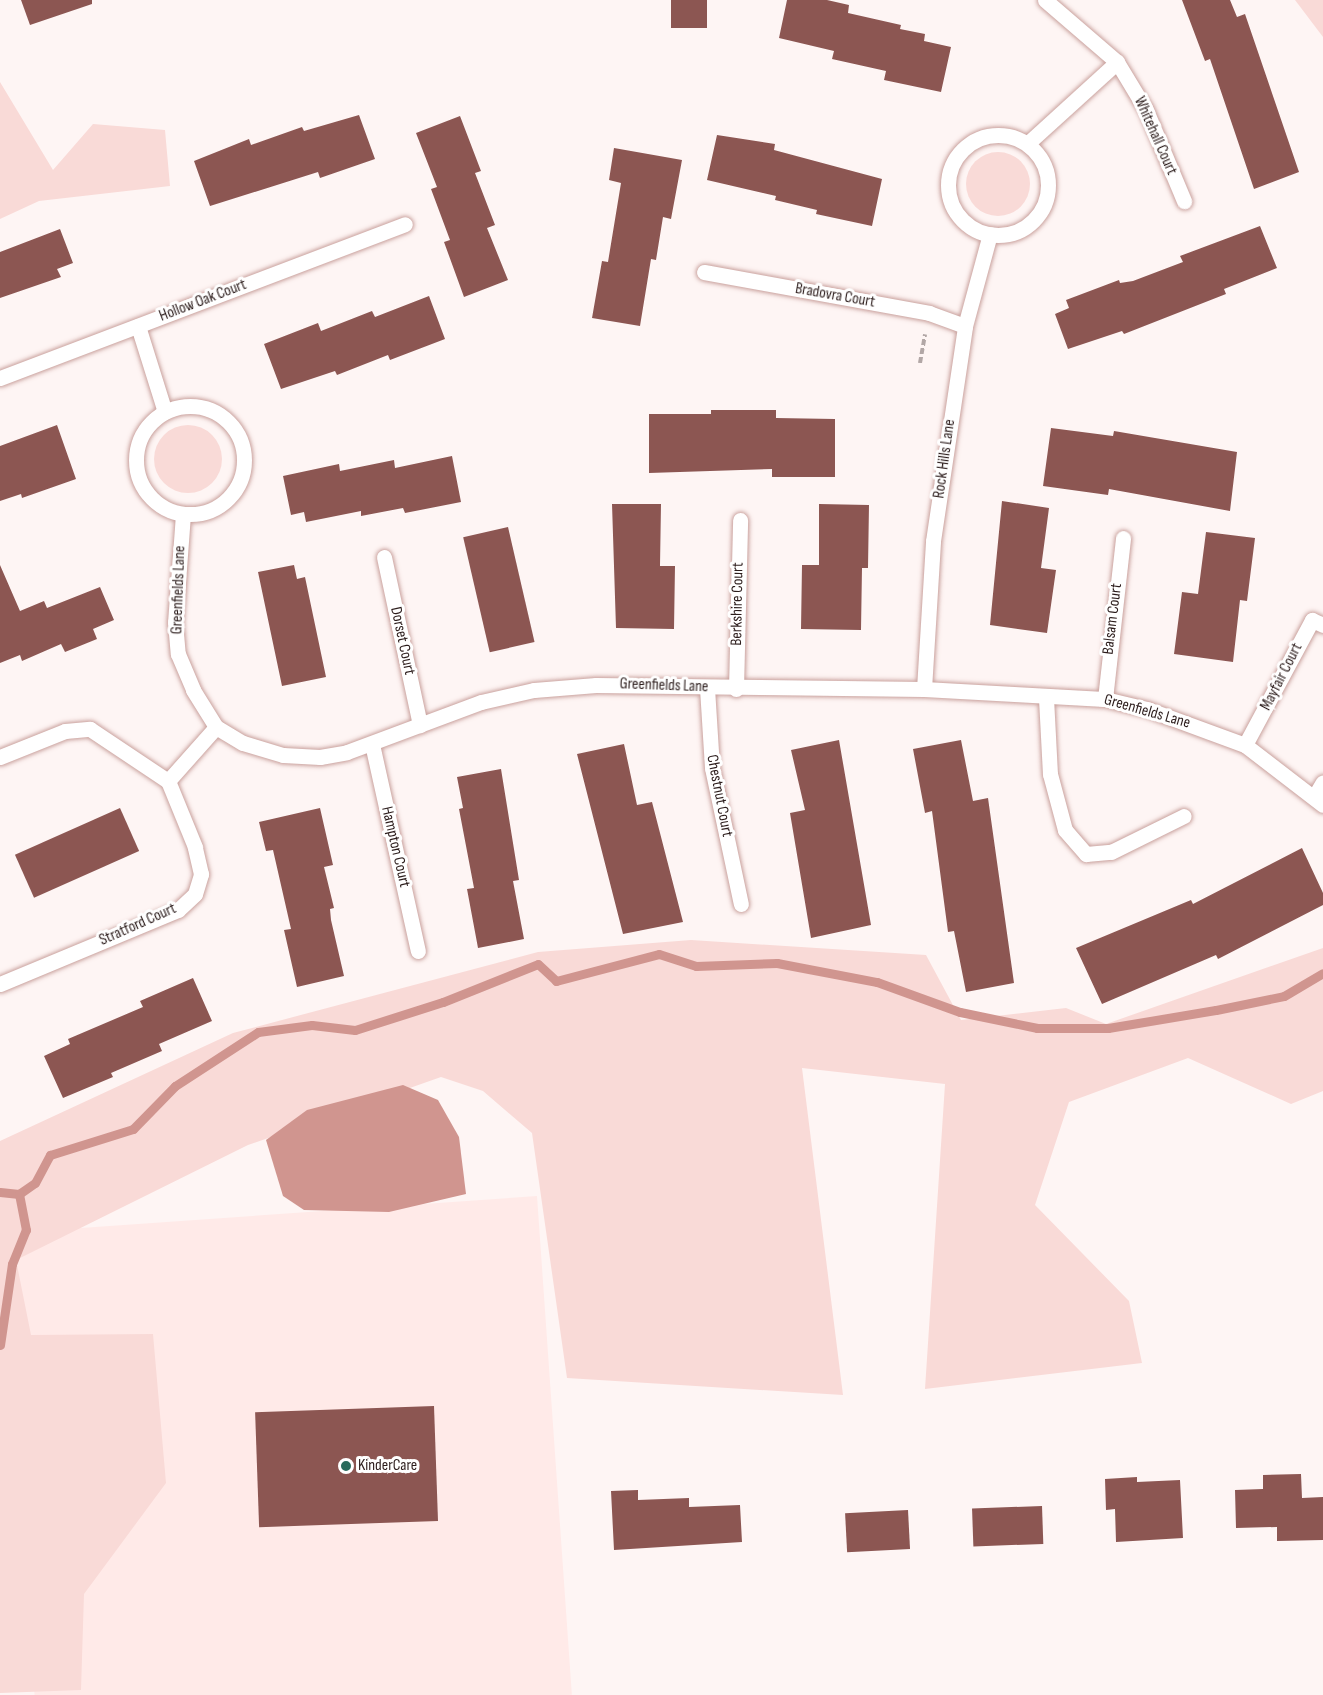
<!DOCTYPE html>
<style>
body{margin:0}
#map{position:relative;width:1323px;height:1695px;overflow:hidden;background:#fef5f4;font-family:"Sofia Sans Condensed",sans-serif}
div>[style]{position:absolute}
.built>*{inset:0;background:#ffeae8;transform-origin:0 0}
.green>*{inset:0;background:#f9dad7}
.round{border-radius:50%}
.water>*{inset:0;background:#d0958f}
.stream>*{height:9px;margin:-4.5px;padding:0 4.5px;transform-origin:4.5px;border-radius:4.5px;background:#d0958f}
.building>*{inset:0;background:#8c5652;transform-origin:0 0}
.path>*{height:4px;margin-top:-2px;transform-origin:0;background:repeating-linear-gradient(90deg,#b2a7a6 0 6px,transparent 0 9px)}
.roads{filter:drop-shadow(0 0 2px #c9a19d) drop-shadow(0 0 2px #c9a19d)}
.service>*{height:15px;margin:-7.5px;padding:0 7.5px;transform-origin:7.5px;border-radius:7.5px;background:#fff}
.service>.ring{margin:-7.5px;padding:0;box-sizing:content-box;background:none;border:15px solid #fff;border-radius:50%}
.dots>*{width:16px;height:16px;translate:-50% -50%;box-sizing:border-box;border:3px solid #fff;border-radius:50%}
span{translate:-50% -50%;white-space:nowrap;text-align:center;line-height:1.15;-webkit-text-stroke:6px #fff;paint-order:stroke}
.street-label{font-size:16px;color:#2c1d1c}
.poi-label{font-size:16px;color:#2c1d1c}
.left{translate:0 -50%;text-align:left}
</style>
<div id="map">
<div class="built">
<i style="left:537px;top:1196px;width:500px;height:536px;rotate:86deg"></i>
</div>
<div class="green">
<i style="clip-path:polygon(1295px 0,1323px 0,1323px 37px)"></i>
<i style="clip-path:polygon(0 82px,53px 170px,93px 124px,165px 130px,170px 186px,39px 201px,0 219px)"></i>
<i class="round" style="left:966px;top:152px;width:64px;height:64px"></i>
<i class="round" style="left:154px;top:425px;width:68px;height:68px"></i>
<i style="clip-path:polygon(691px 940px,926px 955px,961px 1020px,1066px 1008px,1106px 1024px,1323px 948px,1323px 1091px,1291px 1104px,1188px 1058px,1069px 1102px,1035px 1205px,1129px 1301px,1142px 1363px,925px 1389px,945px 1084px,802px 1068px,843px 1395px,567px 1378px,532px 1133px,483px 1091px,441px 1077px,248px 1145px,16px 1260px,31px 1335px,153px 1334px,166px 1483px,84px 1594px,81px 1690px,0 1693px,0 1141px,233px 1033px,538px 952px)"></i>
</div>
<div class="water">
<i style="clip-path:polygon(403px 1085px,438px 1100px,459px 1137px,466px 1194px,389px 1212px,304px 1210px,283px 1196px,266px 1140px,307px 1110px)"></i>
</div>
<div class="stream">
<i style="left:0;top:1192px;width:19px;rotate:6deg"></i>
<i style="left:19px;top:1194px;width:19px;rotate:-35deg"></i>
<i style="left:35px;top:1183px;width:32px;rotate:-62deg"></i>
<i style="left:50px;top:1155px;width:87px;rotate:-17.4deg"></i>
<i style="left:133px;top:1129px;width:60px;rotate:-45.7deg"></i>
<i style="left:175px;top:1086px;width:99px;rotate:-33deg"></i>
<i style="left:258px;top:1032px;width:54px;rotate:-7.4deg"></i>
<i style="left:312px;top:1025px;width:43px;rotate:6.6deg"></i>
<i style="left:355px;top:1030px;width:92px;rotate:-17.7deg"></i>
<i style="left:443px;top:1002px;width:102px;rotate:-21.8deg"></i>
<i style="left:538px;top:964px;width:25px;rotate:43deg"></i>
<i style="left:556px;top:981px;width:106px;rotate:-14.7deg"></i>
<i style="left:659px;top:954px;width:39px;rotate:18deg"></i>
<i style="left:696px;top:966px;width:81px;rotate:-2.1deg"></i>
<i style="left:777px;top:963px;width:102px;rotate:10.8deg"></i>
<i style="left:877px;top:982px;width:88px;rotate:19.9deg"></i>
<i style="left:960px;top:1012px;width:79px;rotate:11.7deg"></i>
<i style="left:1037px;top:1028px;width:71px"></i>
<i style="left:1108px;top:1028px;width:109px;rotate:-9.5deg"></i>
<i style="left:1216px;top:1010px;width:69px;rotate:-11.6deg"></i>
<i style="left:1284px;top:996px;width:45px;rotate:-30.5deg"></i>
<i style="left:0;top:1345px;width:82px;rotate:-81.6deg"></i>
<i style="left:12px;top:1264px;width:37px;rotate:-68deg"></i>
<i style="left:26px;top:1230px;width:37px;rotate:-101deg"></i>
</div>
<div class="building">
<i style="clip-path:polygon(21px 0,92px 0,92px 4px,30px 25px)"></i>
<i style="left:671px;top:0;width:36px;height:28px"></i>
<i style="clip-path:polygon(787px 0,827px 0,849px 5px,848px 13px,901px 25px,900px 29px,925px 34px,924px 41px,951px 47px,941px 92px,884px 80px,886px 71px,832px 59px,834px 51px,779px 38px)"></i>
<i style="clip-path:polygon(1182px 0,1230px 0,1237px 17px,1245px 14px,1299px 172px,1254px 189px,1210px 59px,1205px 61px)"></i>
<i style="clip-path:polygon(359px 115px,375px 159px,320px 178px,318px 172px,210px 206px,194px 161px,249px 139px,251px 145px,302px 127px,304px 131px)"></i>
<i style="clip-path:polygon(460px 116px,481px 171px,475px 173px,495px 225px,487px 228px,508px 280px,464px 297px,444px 242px,450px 240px,431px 189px,437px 187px,416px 133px)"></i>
<i style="clip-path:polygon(717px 135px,775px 144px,774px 150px,882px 179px,872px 226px,816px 214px,817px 210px,775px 200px,776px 196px,707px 180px)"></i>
<i style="clip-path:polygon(614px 148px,682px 160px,671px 219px,663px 217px,656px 260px,651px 259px,640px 326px,592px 318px,602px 261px,608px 262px,621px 183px,609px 180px)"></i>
<i style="clip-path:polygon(1260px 226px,1277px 268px,1224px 289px,1226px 294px,1124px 334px,1122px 331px,1068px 349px,1055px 314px,1069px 308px,1066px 300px,1119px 280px,1120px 283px,1133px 281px,1183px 262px,1180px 256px)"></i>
<i style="clip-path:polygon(60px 229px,73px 263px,57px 269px,61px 277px,0 298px,0 252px)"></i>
<i style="clip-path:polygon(429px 296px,445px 339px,390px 360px,388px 355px,337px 375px,335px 371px,281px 389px,264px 344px,318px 323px,321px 331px,372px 311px,375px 317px)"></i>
<i style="clip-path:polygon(711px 410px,776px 410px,776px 418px,835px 419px,835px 477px,772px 477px,772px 469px,649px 473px,649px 414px,711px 414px)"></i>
<i style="clip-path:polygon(57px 425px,76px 479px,22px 498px,21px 494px,0 501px,0 446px)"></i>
<i style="clip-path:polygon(1051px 428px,1113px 436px,1114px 431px,1237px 452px,1230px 511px,1109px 489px,1108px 495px,1043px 486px)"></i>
<i style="clip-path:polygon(452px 456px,461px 502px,405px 513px,403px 508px,361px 516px,361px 511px,306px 522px,304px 512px,291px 515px,283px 476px,339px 464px,340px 471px,394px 460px,395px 468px)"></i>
<i style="clip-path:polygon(1002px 501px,1049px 508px,1041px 568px,1056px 570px,1047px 633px,990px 625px)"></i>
<i style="clip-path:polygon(612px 504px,661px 504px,660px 566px,675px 566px,674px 629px,616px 628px)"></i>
<i style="clip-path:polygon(819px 504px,869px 505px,868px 568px,862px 568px,861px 630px,801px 629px,802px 565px,819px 565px)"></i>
<i style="left:508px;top:527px;width:118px;height:46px;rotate:77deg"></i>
<i style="clip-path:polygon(1206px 532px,1255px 538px,1247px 601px,1240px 600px,1233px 662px,1174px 654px,1182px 592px,1198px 594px)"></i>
<i style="clip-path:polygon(0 565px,20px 611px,44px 601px,47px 608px,100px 587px,114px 620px,93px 629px,97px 639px,65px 652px,61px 644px,22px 661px,20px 655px,0 663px)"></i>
<i style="clip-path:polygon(294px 565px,297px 579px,305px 577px,326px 677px,282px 686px,258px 572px)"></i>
<i style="clip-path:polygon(839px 740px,871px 925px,811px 938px,790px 813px,805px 810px,791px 750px)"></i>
<i style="clip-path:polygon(961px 740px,973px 801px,988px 798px,1014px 983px,966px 992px,954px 931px,948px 932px,932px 811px,925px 813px,913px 749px)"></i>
<i style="clip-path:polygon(624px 744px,637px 805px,652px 802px,683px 922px,623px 934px,577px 754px)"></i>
<i style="clip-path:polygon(501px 769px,519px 880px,513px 881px,524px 939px,478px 948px,467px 889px,474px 888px,459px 809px,463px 808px,457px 777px)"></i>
<i style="left:120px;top:808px;width:47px;height:115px;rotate:66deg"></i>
<i style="clip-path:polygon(320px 808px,333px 865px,324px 867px,334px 908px,330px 909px,331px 920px,344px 976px,297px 987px,284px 930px,291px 929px,273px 850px,266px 851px,259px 822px)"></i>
<i style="clip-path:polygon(1302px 848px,1323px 893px,1323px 905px,1218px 959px,1216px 955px,1102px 1004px,1076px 948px,1191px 900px,1193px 904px)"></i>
<i style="clip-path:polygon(193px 978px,212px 1021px,159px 1044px,162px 1051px,111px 1073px,113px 1077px,63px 1098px,44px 1056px,70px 1044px,68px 1039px,143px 1007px,140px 1001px)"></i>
<i style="left:434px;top:1406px;width:115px;height:179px;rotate:88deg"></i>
<i style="clip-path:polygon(1301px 1474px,1302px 1498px,1323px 1497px,1323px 1540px,1277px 1541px,1277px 1527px,1236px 1528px,1235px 1490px,1263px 1489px,1263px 1475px)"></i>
<i style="clip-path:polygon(1137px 1477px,1137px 1482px,1180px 1480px,1183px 1538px,1116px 1542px,1115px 1509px,1106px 1510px,1105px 1479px)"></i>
<i style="clip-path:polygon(638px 1490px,638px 1500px,689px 1498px,689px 1507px,740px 1505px,742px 1542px,614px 1550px,611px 1491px)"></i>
<i style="left:1042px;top:1506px;width:38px;height:70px;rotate:88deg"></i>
<i style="left:908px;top:1510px;width:39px;height:63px;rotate:87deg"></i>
</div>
<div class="path">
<i style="left:920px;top:363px;width:29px;rotate:-80deg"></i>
</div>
<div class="roads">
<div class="service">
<i style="left:1045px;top:0;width:95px;rotate:40.7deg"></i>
<i style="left:1117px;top:62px;width:56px;rotate:58.9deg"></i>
<i style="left:1146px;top:110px;width:99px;rotate:67.3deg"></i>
<i class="ring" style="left:948px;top:135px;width:85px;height:85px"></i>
<i style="left:1027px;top:144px;width:122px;rotate:-42.3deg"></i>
<i style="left:704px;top:272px;width:229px;rotate:10.3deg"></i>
<i style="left:929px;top:313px;width:38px;rotate:20deg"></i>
<i style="left:138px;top:326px;width:90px;rotate:72.6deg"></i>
<i style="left:0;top:378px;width:433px;rotate:-20.8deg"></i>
<i class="ring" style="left:136px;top:406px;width:93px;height:93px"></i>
<i style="left:183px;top:514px;width:108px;rotate:94.2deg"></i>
<i style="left:175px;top:622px;width:32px;rotate:85deg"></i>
<i style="left:178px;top:654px;width:39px;rotate:67deg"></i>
<i style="left:193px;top:690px;width:44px;rotate:58.1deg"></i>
<i style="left:216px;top:727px;width:31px;rotate:31deg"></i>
<i style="left:243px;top:743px;width:42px;rotate:16.7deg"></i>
<i style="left:283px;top:755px;width:37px;rotate:3deg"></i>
<i style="left:320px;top:757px;width:27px;rotate:-10deg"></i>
<i style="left:347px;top:752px;width:143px;rotate:-20.5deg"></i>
<i style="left:481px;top:702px;width:54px;rotate:-12.8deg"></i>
<i style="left:534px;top:690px;width:62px;rotate:-4.6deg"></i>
<i style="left:596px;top:685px;width:328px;rotate:0.7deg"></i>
<i style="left:924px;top:689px;width:181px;rotate:3.2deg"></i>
<i style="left:1105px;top:699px;width:43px;rotate:13.4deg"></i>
<i style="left:1147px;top:709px;width:104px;rotate:20.2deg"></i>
<i style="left:1245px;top:745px;width:98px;rotate:37.6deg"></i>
<i style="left:384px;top:557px;width:172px;rotate:77.9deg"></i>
<i style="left:707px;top:688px;width:80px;rotate:86.4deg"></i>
<i style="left:712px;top:768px;width:139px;rotate:78deg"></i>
<i style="left:736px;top:689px;width:169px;rotate:-88.6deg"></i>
<i style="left:924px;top:689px;width:148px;rotate:-86.5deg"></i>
<i style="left:933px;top:541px;width:217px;rotate:-81.5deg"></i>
<i style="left:965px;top:326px;width:95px;rotate:-74.8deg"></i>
<i style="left:1046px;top:698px;width:76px;rotate:87deg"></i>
<i style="left:1050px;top:774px;width:58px;rotate:75deg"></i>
<i style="left:1065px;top:830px;width:32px;rotate:49deg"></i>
<i style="left:1086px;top:854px;width:25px;rotate:-5deg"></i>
<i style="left:1111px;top:852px;width:81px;rotate:-26.3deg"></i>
<i style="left:1105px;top:699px;width:162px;rotate:-83.6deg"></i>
<i style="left:372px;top:744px;width:212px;rotate:77.5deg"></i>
<i style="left:1245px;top:745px;width:142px;rotate:-61.8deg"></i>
<i style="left:1312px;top:620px;width:12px;rotate:24deg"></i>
<i style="left:0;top:757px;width:70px;rotate:-21.8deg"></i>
<i style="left:65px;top:731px;width:25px;rotate:-5deg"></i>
<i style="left:90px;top:729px;width:94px;rotate:33.7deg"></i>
<i style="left:168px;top:781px;width:72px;rotate:-48.4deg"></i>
<i style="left:1314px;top:797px;width:17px;rotate:-59deg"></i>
<i style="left:0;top:984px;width:193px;rotate:-22.6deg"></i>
<i style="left:178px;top:910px;width:23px;rotate:-43deg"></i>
<i style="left:195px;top:894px;width:21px;rotate:-73deg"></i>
<i style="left:201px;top:874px;width:28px;rotate:-103deg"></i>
<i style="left:195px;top:847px;width:71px;rotate:-112.2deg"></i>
</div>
</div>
<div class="dots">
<i style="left:346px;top:1466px;background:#296b5c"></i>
</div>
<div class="street-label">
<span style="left:1155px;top:136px;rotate:66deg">Whitehall Court</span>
<span style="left:835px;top:296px;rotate:10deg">Bradovra Court</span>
<span style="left:203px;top:301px;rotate:-21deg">Hollow Oak Court</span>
<span style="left:945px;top:459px;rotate:-82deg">Rock Hills Lane</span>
<span style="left:179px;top:590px;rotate:-88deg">Greenfields Lane</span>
<span style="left:738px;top:604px;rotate:-89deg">Berkshire Court</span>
<span style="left:1113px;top:619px;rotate:-83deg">Balsam Court</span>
<span style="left:402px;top:641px;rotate:78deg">Dorset Court</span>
<span style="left:1282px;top:677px;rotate:-63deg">Mayfair Court</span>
<span style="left:664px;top:686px;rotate:2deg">Greenfields Lane</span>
<span style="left:1147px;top:712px;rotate:16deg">Greenfields Lane</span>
<span style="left:719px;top:796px;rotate:79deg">Chestnut Court</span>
<span style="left:395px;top:847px;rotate:77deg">Hampton Court</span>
<span style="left:138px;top:925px;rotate:-24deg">Stratford Court</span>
</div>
<div class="poi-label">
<span class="left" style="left:358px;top:1466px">KinderCare</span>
</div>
</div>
